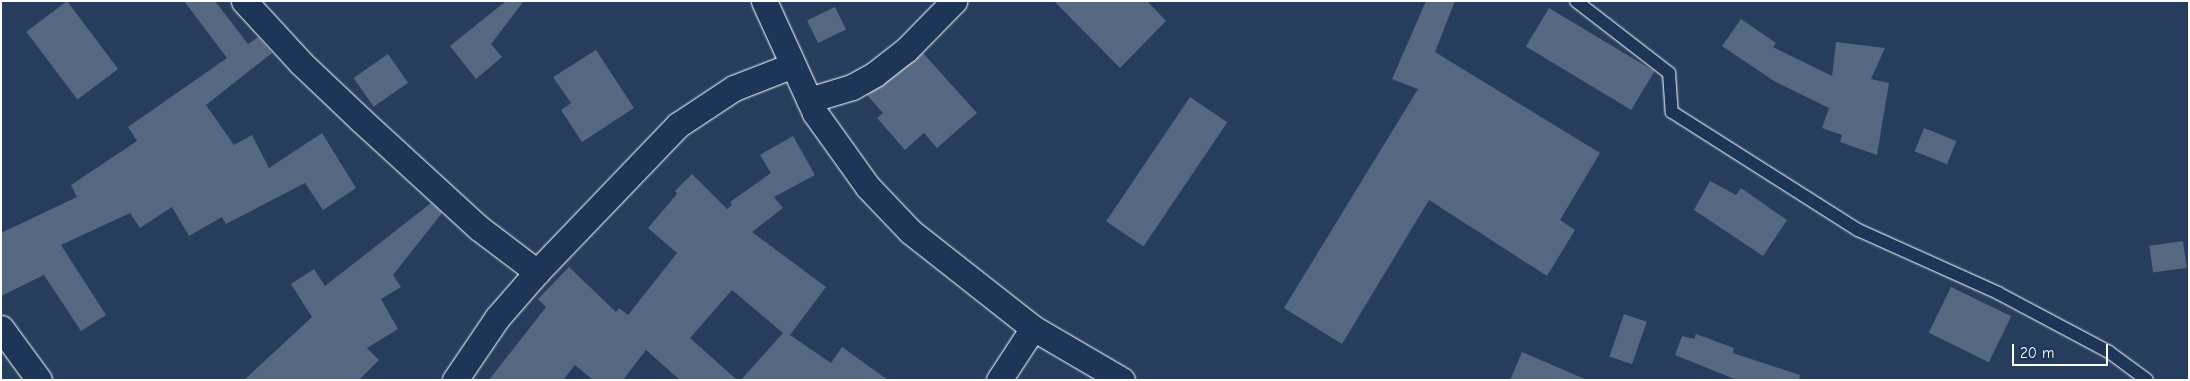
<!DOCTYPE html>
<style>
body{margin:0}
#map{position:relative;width:2190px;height:381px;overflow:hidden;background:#263d5e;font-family:"Comic Neue",sans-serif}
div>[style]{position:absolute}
.building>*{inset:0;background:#556781;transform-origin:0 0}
.roads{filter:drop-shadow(0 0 1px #fff) drop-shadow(0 0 1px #fff)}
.lane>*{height:12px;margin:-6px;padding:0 6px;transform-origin:6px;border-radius:6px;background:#1d3557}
.street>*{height:25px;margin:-12.5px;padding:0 12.5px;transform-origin:12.5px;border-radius:12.5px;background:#1d3557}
span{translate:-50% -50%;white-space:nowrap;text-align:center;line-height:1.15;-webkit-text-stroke:4px #1d3557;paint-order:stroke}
.frame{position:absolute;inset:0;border:2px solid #fff;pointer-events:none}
.scale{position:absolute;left:2012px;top:344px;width:96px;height:22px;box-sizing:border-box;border:2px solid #fff;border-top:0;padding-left:6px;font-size:15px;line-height:18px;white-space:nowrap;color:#fff;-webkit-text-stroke:4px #1d3557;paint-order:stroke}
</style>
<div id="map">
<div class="building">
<i style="left:67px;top:1px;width:85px;height:51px;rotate:53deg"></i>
<i style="clip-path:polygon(184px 1px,215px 1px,248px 44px,258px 37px,272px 53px,206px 105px,234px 145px,252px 135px,269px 168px,322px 133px,356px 188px,323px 210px,305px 183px,226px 224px,222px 217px,189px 236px,172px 207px,140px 228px,130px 213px,61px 245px,106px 315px,81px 331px,44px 275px,1px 296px,1px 233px,77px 197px,71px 185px,137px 141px,128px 127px,227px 58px)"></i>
<i style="clip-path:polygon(506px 1px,524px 1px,491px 44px,502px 57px,476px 79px,450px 46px)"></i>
<i style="clip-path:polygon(1054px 1px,1147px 1px,1166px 21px,1120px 68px)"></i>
<i style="clip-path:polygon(1426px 1px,1455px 1px,1435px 52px,1600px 153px,1560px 220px,1575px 230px,1547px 276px,1429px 200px,1342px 344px,1284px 308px,1418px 89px,1392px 79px)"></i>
<i style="left:835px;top:7px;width:25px;height:31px;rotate:64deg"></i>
<i style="left:1549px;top:8px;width:123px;height:45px;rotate:31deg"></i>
<i style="clip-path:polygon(1741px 19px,1776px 43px,1773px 47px,1832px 76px,1836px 42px,1885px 48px,1871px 79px,1889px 83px,1877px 155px,1840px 142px,1842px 135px,1822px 128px,1829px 108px,1774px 81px,1722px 46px)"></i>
<i style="clip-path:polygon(596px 50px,634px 108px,582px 142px,561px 110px,571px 103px,553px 77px)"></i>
<i style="clip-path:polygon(923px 53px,977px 113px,937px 148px,924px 133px,905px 150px,877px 118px,883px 113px,867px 95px)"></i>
<i style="left:388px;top:54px;width:35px;height:42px;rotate:55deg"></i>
<i style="left:1190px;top:97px;width:45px;height:150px;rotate:34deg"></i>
<i style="left:1924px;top:128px;width:35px;height:25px;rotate:22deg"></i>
<i style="clip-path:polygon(793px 136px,815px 175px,774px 197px,783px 208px,752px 232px,826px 287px,790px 335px,831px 363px,842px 347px,888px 380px,741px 380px,783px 333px,732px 290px,690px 338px,737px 380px,680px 380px,646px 350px,623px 380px,593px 380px,575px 365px,563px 380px,489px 380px,546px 307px,538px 299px,569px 267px,616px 312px,619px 308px,628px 315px,677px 253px,648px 228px,677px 194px,675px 191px,692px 174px,727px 209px,732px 205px,730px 202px,771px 173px,760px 155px)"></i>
<i style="clip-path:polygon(1710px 181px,1736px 195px,1741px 188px,1787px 220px,1763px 256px,1694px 210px)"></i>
<i style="clip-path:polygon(431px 203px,442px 213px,393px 275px,401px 287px,381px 299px,398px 329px,367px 348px,379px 360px,359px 380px,244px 380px,312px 317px,291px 284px,314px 269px,325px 286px)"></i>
<i style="left:2183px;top:241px;width:27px;height:34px;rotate:82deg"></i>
<i style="left:1951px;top:287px;width:67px;height:51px;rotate:26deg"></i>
<i style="left:1624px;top:314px;width:24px;height:45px;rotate:19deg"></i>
<i style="clip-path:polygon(1696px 334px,1734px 348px,1733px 353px,1800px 375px,1799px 380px,1737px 380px,1675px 355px,1682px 336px,1694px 339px)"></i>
<i style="clip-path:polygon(1522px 352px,1587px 380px,1510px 380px)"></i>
</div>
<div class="roads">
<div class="lane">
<i style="left:1576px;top:1px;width:118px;rotate:37.7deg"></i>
<i style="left:1669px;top:73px;width:39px;rotate:86deg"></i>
<i style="left:1672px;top:112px;width:220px;rotate:32.4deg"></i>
<i style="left:1858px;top:230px;width:154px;rotate:24.2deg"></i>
<i style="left:1998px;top:293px;width:126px;rotate:28deg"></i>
<i style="left:2109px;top:352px;width:47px;rotate:36.4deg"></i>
</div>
<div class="street">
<i style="left:244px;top:1px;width:84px;rotate:47.4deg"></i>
<i style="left:301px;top:63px;width:83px;rotate:43.5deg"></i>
<i style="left:361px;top:120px;width:160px;rotate:42.5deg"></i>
<i style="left:479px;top:228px;width:73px;rotate:37.2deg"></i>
<i style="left:764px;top:1px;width:123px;rotate:65.5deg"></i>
<i style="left:815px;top:113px;width:91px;rotate:54.4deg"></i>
<i style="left:868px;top:187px;width:62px;rotate:46.3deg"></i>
<i style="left:911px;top:232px;width:155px;rotate:38.2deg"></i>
<i style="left:1033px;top:328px;width:103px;rotate:30.3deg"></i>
<i style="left:809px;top:100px;width:45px;rotate:-16.8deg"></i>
<i style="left:852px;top:87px;width:26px;rotate:-29deg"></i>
<i style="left:875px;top:74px;width:39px;rotate:-38deg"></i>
<i style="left:906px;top:50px;width:69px;rotate:-45.6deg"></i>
<i style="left:1px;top:328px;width:64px;rotate:53.8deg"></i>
<i style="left:455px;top:380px;width:75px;rotate:-55.9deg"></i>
<i style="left:497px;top:318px;width:61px;rotate:-49deg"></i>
<i style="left:537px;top:272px;width:204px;rotate:-46.2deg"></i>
<i style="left:678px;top:125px;width:67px;rotate:-33.5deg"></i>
<i style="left:734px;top:88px;width:63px;rotate:-21.3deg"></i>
<i style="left:999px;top:380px;width:62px;rotate:-56.8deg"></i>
</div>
</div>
<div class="frame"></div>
<div class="scale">20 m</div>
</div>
